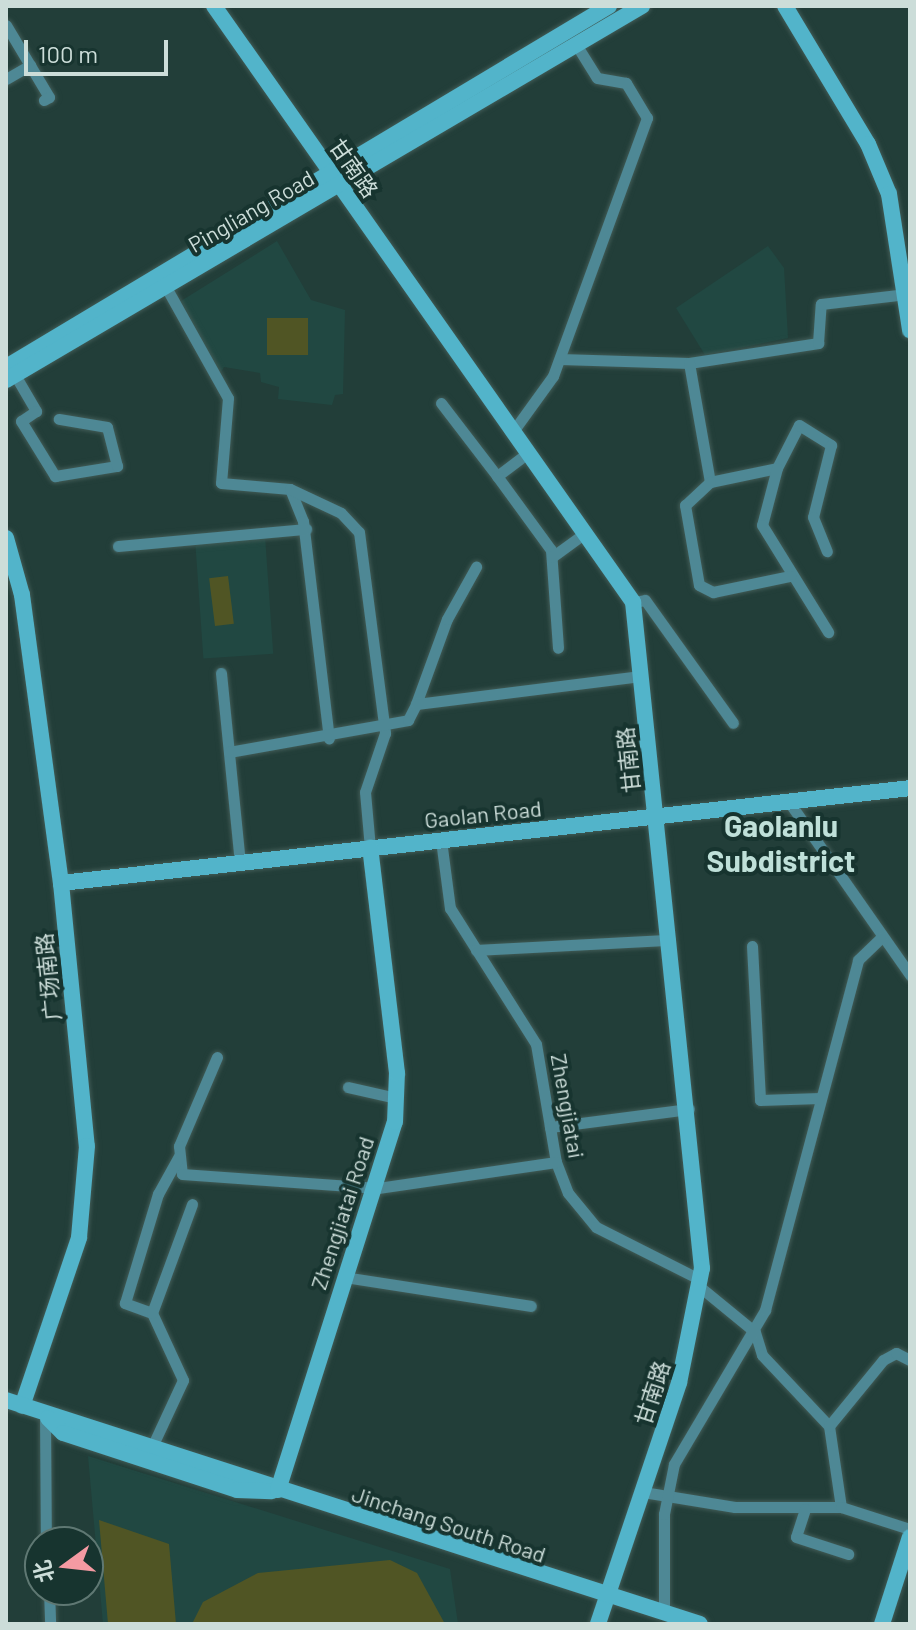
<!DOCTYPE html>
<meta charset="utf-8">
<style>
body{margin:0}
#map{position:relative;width:916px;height:1630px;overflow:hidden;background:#223e39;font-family:Barlow,"Noto Sans SC",sans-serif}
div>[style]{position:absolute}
.built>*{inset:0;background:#214842;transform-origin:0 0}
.green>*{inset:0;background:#505524;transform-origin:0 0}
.roads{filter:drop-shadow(0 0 2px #415b56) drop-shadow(0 0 2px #415b56)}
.street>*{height:11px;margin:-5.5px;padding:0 5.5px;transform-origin:5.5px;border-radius:5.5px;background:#4e8895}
.secondary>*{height:16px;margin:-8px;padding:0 8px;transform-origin:8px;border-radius:8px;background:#52b4ca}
span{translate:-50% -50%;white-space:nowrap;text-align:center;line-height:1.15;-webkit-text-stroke:8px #17342f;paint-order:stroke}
.street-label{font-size:22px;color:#ccddd9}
.district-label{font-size:30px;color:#bfe0d9;font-weight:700}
.frame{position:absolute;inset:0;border:8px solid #ccddd9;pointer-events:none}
.north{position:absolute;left:24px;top:1526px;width:80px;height:80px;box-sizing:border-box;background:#17342f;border:2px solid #5f7873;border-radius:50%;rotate:255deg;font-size:22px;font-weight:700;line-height:32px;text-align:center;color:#ccddd9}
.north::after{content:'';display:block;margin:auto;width:28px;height:36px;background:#f49aa2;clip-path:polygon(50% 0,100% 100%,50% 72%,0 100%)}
.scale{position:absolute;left:24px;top:40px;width:144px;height:36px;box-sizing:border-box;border:4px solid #ccddd9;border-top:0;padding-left:10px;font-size:24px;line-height:28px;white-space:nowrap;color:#ccddd9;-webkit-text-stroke:6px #17342f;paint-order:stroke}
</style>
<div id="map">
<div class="built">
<i style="clip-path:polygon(277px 241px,311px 300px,345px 310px,343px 394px,335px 395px,332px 405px,278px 399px,279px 387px,261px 382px,260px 373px,224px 367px,220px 374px,181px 301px)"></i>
<i style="clip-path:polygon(768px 246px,784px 268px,788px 338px,705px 355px,676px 308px)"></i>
<i style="left:265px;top:536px;width:118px;height:70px;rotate:86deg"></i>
<i style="clip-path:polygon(88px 1456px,450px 1569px,458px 1624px,103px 1624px)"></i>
</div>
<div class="green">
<i style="left:267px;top:318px;width:41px;height:37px"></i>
<i style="left:228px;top:576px;width:48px;height:19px;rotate:83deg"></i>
<i style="clip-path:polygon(99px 1520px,169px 1544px,176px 1624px,108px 1624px)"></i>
<i style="clip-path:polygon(390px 1560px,417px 1573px,445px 1624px,192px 1624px,203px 1602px,258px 1573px)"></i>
</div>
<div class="roads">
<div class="street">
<i style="left:6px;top:25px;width:84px;rotate:59.2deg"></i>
<i style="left:49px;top:97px;width:6px;rotate:149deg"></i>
<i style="left:6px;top:79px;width:28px;rotate:-30deg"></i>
<i style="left:162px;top:280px;width:135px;rotate:60.8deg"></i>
<i style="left:228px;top:398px;width:85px;rotate:94.7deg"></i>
<i style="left:221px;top:483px;width:69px;rotate:5deg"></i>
<i style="left:290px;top:489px;width:35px;rotate:68deg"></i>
<i style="left:303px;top:521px;width:219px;rotate:83.2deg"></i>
<i style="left:560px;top:359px;width:129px;rotate:1.8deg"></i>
<i style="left:689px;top:363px;width:131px;rotate:-8.8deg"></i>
<i style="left:818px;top:343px;width:39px;rotate:-86deg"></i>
<i style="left:821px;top:304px;width:86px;rotate:-6.7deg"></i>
<i style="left:689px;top:363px;width:121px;rotate:80deg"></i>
<i style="left:710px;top:482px;width:68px;rotate:-11.8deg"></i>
<i style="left:777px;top:468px;width:48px;rotate:-62.9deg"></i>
<i style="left:799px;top:425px;width:38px;rotate:32deg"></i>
<i style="left:831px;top:445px;width:74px;rotate:104deg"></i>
<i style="left:813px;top:517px;width:37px;rotate:68deg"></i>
<i style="left:15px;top:375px;width:42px;rotate:59.7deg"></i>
<i style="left:36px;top:411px;width:18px;rotate:146deg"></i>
<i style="left:21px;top:421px;width:65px;rotate:58.3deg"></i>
<i style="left:55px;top:476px;width:63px;rotate:-9.2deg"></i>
<i style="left:117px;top:466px;width:40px;rotate:-104.4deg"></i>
<i style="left:107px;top:427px;width:49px;rotate:-170.5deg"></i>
<i style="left:441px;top:403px;width:92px;rotate:52.5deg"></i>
<i style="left:514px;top:430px;width:67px;rotate:-54.2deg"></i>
<i style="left:553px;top:376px;width:275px;rotate:-70deg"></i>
<i style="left:647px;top:118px;width:41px;rotate:-121deg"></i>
<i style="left:626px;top:83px;width:29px;rotate:-170deg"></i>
<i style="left:597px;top:78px;width:39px;rotate:-122deg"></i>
<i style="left:529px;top:452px;width:40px;rotate:143deg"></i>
<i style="left:497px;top:476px;width:92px;rotate:53.9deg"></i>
<i style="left:551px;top:550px;width:98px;rotate:85.9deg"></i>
<i style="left:777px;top:468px;width:59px;rotate:104.7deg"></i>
<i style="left:762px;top:525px;width:126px;rotate:58.3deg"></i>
<i style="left:710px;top:482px;width:34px;rotate:137deg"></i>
<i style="left:685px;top:505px;width:81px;rotate:80.1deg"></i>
<i style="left:699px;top:585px;width:16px;rotate:27deg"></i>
<i style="left:713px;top:592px;width:79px;rotate:-11.7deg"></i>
<i style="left:290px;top:489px;width:56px;rotate:25.2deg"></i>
<i style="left:341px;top:513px;width:26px;rotate:47deg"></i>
<i style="left:359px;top:532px;width:203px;rotate:82.6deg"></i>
<i style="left:385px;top:733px;width:62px;rotate:108.7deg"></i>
<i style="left:365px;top:792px;width:56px;rotate:84.9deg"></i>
<i style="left:118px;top:546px;width:189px;rotate:-5.2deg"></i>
<i style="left:552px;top:557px;width:41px;rotate:-36deg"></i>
<i style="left:633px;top:602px;width:12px;rotate:-9deg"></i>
<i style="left:645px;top:600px;width:151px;rotate:54.4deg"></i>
<i style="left:221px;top:673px;width:191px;rotate:84.3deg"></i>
<i style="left:416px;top:704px;width:90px;rotate:-70deg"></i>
<i style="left:447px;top:619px;width:60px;rotate:-60.9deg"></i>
<i style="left:229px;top:752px;width:182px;rotate:-10.1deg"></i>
<i style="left:408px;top:720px;width:18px;rotate:-63deg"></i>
<i style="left:416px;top:704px;width:227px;rotate:-7.1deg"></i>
<i style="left:789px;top:802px;width:211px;rotate:55deg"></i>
<i style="left:441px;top:840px;width:69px;rotate:82.5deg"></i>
<i style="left:450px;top:908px;width:161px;rotate:57.7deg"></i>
<i style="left:536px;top:1044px;width:120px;rotate:80.4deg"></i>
<i style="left:556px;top:1162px;width:33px;rotate:69deg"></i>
<i style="left:568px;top:1193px;width:44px;rotate:50.5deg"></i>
<i style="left:596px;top:1227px;width:118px;rotate:26.8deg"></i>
<i style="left:752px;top:946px;width:154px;rotate:87deg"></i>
<i style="left:760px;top:1100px;width:60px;rotate:-1.9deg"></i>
<i style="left:476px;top:950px;width:194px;rotate:-3deg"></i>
<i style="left:217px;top:1057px;width:97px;rotate:113.1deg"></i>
<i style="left:179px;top:1146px;width:28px;rotate:84deg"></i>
<i style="left:182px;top:1174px;width:196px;rotate:4.1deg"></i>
<i style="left:378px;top:1188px;width:180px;rotate:-8.3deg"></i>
<i style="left:348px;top:1087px;width:49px;rotate:12.9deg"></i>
<i style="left:550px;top:1127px;width:140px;rotate:-7.4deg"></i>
<i style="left:344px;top:1277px;width:189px;rotate:8.8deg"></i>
<i style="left:700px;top:1287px;width:71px;rotate:39.3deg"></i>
<i style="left:755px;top:1332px;width:24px;rotate:73deg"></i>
<i style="left:762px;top:1355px;width:98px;rotate:46.7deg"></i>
<i style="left:829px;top:1426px;width:82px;rotate:81.6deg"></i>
<i style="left:152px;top:1313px;width:29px;rotate:-160deg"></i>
<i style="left:125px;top:1303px;width:114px;rotate:-73.2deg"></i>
<i style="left:158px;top:1194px;width:43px;rotate:-61.1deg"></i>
<i style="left:45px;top:1414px;width:128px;rotate:89.6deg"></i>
<i style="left:829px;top:1426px;width:85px;rotate:-50.7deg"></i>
<i style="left:883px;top:1360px;width:15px;rotate:-28deg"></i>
<i style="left:896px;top:1353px;width:16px;rotate:27deg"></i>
<i style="left:151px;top:1449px;width:76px;rotate:-65.1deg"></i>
<i style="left:183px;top:1380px;width:74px;rotate:-114.8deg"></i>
<i style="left:152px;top:1313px;width:116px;rotate:-69.8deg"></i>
<i style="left:643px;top:1492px;width:93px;rotate:9.3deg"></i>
<i style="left:735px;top:1507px;width:106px"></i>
<i style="left:841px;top:1507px;width:72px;rotate:17.7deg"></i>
<i style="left:805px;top:1509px;width:29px;rotate:108deg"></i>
<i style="left:796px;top:1537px;width:55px;rotate:18.1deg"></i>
<i style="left:49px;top:1590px;width:34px;rotate:88deg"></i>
<i style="left:664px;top:1612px;width:98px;rotate:-90deg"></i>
<i style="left:664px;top:1514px;width:51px;rotate:-78.7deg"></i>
<i style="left:674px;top:1464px;width:179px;rotate:-59.4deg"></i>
<i style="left:765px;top:1310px;width:362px;rotate:-75.1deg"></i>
<i style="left:858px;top:960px;width:33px;rotate:-44deg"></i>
</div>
<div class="secondary">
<i style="left:214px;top:6px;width:729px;rotate:54.89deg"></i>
<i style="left:633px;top:602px;width:670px;rotate:84.09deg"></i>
<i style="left:702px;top:1268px;width:117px;rotate:101.3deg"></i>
<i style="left:679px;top:1383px;width:254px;rotate:108.6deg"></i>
<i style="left:785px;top:6px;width:161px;rotate:59deg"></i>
<i style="left:868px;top:144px;width:54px;rotate:67.2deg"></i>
<i style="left:889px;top:194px;width:138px;rotate:81.2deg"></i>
<i style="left:6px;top:367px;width:703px;rotate:-30.91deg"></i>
<i style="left:6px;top:380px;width:738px;rotate:-30.46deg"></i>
<i style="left:6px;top:538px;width:59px;rotate:74.3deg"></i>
<i style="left:22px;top:595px;width:291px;rotate:82.3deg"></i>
<i style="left:61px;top:883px;width:264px;rotate:84.4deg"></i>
<i style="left:87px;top:1146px;width:92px;rotate:95deg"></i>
<i style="left:79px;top:1238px;width:177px;rotate:108.7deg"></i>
<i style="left:61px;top:883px;width:854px;rotate:-6.38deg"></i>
<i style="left:6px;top:1400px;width:729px;rotate:17.89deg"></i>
<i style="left:48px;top:1418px;width:21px;rotate:45deg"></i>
<i style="left:63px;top:1433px;width:183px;rotate:18.1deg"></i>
<i style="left:237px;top:1490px;width:35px;rotate:2deg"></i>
<i style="left:278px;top:1490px;width:386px;rotate:-72.4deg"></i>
<i style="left:395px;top:1122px;width:49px;rotate:-87.7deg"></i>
<i style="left:397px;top:1073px;width:227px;rotate:-96.8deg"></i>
<i style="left:882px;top:1624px;width:91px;rotate:-72.2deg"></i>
</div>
</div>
<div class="street-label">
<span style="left:354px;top:168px;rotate:55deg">甘南路</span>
<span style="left:251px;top:211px;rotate:-30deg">Pingliang Road</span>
<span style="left:628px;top:760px;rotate:-96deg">甘南路</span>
<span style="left:483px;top:814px;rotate:-6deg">Gaolan Road</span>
<span style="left:48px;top:977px;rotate:-96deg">广场南路</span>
<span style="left:568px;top:1106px;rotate:80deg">Zhengjiatai</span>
<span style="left:342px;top:1213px;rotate:-72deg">Zhengjiatai Road</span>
<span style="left:652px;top:1393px;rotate:-72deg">甘南路</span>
<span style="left:449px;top:1524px;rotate:18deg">Jinchang South Road</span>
</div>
<div class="district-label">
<span style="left:781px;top:842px">Gaolanlu<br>Subdistrict</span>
</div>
<div class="frame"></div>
<div class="north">北</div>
<div class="scale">100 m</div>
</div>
